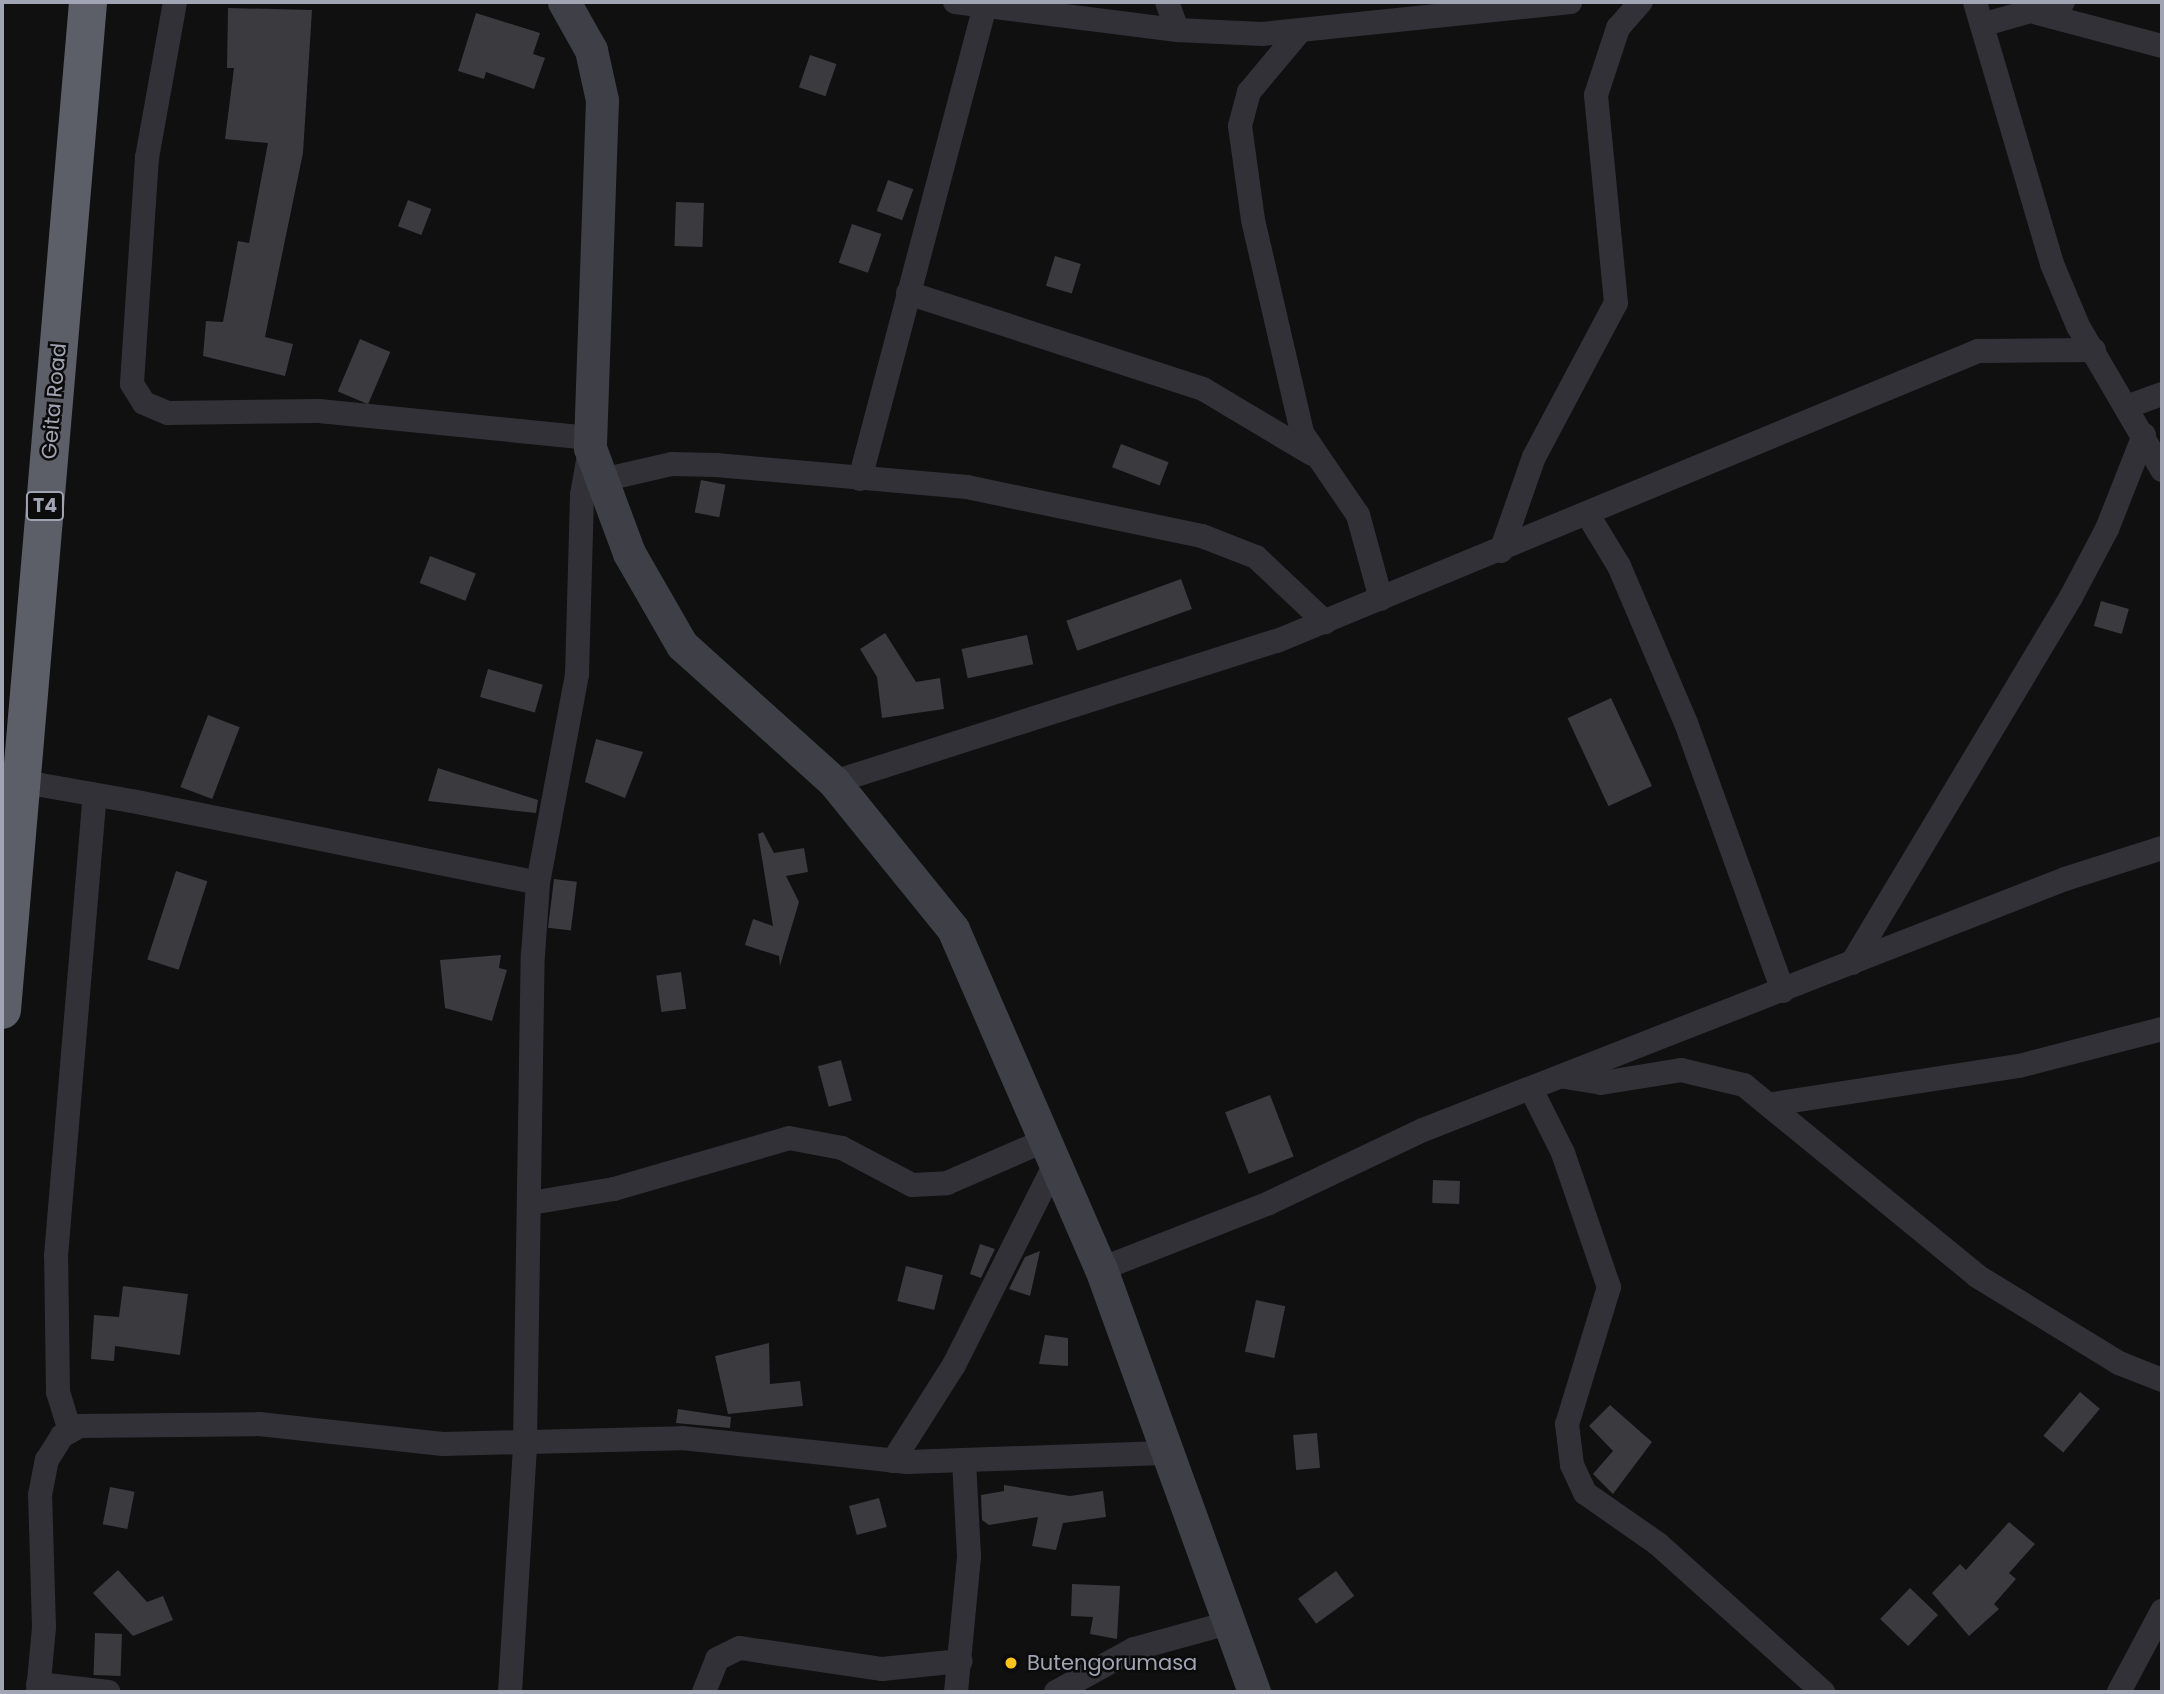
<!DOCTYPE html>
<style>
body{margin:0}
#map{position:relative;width:2164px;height:1694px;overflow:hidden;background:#101011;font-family:Poppins,sans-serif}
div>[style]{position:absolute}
.building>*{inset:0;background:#3a3a3f;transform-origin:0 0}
.street>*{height:24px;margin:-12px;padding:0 12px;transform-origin:12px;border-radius:12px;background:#313137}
.secondary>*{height:33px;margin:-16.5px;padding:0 16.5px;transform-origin:16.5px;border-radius:16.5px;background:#3f4047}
.highway>*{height:38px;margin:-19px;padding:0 19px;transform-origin:19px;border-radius:19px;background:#5c5f68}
.dots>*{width:19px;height:19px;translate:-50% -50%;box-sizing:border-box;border:4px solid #0b0b0c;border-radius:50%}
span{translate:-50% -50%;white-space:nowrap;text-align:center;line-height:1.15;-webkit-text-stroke:5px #0b0b0c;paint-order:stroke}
.shield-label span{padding:2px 5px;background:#0b0b0c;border:2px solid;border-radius:5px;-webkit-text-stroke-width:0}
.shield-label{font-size:19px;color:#a0a4b3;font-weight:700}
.street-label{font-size:21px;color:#a0a4b3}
.poi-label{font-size:21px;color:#a0a4b3}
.left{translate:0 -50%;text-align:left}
.frame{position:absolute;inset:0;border:4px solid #a0a4b3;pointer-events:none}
</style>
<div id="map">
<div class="building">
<i style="clip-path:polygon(228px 8px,312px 10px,303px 153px,265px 337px,293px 344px,285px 376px,203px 356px,206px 321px,223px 322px,238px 241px,249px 243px,268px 143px,225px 139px,234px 68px,227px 68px)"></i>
<i style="clip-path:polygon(476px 13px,540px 33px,533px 54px,545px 58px,534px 89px,486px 72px,484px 79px,458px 71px)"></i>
<i style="left:810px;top:55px;width:28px;height:34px;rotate:19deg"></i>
<i style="left:888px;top:180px;width:27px;height:33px;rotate:20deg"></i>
<i style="left:408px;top:200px;width:25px;height:28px;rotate:21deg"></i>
<i style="left:676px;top:202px;width:28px;height:44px;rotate:2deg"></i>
<i style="left:852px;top:224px;width:31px;height:41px;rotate:19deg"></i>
<i style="left:1055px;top:256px;width:27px;height:31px;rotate:17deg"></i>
<i style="left:360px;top:339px;width:33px;height:57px;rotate:23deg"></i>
<i style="left:1121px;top:444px;width:51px;height:25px;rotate:21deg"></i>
<i style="left:701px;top:480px;width:25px;height:33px;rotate:11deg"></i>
<i style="left:430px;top:556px;width:49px;height:29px;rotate:21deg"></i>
<i style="left:1181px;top:579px;width:32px;height:122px;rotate:70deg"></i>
<i style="left:2101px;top:601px;width:29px;height:26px;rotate:16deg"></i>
<i style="clip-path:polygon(885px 633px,916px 682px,940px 678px,944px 709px,882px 718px,877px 677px,860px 649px)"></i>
<i style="left:1027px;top:635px;width:30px;height:67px;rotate:78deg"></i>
<i style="left:488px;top:669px;width:57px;height:29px;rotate:16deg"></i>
<i style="left:1611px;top:698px;width:97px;height:48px;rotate:65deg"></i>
<i style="left:208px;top:715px;width:34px;height:77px;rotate:21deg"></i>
<i style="clip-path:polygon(596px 739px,643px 752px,625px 798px,585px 782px)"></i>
<i style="clip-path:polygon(438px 768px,538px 800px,536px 813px,428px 801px)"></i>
<i style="clip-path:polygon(763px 832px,774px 853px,804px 848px,808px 872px,786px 876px,799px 902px,780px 966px,779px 956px,745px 945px,753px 919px,773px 926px,758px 834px)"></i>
<i style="left:176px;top:871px;width:33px;height:93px;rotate:18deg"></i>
<i style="left:554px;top:879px;width:23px;height:49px;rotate:7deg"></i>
<i style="clip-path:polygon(501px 955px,499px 968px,507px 970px,492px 1021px,445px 1008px,440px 960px)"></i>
<i style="left:681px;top:972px;width:37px;height:25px;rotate:82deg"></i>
<i style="left:841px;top:1060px;width:42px;height:24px;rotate:75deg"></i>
<i style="left:1270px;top:1095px;width:66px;height:48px;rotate:69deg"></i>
<i style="left:1433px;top:1180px;width:27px;height:23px;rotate:2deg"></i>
<i style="clip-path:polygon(980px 1244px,995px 1249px,981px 1278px,970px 1274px)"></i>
<i style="clip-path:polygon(1040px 1251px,1030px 1296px,1009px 1289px,1025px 1257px)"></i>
<i style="left:906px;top:1266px;width:38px;height:36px;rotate:14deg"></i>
<i style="clip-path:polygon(123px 1286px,188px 1294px,180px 1355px,115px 1346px,114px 1361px,91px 1359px,94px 1315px,119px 1317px)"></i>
<i style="left:1256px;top:1300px;width:30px;height:53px;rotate:12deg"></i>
<i style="clip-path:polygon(1045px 1335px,1068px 1338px,1068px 1366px,1039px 1364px)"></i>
<i style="clip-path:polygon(769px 1343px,770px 1384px,800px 1381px,803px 1406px,728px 1414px,715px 1356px)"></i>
<i style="left:2080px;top:1392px;width:26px;height:57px;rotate:40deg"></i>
<i style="clip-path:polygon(1610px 1405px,1652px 1442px,1613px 1494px,1593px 1474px,1613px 1451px,1589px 1426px)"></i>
<i style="clip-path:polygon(678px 1409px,731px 1417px,730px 1428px,676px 1423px)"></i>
<i style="left:1317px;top:1433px;width:35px;height:24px;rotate:85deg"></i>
<i style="clip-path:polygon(1004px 1485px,1070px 1496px,1103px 1491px,1106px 1517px,1063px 1523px,1056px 1550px,1032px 1546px,1038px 1517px,989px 1525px,982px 1520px,981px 1495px,1004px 1491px)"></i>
<i style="left:110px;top:1487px;width:25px;height:38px;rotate:11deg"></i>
<i style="left:879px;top:1498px;width:30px;height:31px;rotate:75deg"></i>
<i style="clip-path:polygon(2009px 1522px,2035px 1544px,2009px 1573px,2016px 1579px,1994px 1604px,1999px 1609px,1969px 1636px,1932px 1593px,1960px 1564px,1966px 1570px)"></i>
<i style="clip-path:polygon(118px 1570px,147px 1602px,163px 1596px,173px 1620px,133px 1636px,93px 1593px)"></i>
<i style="left:1336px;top:1571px;width:31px;height:47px;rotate:54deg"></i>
<i style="clip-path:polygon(1072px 1584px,1120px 1586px,1117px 1639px,1090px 1634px,1093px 1617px,1071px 1616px)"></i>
<i style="left:1910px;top:1588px;width:39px;height:43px;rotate:44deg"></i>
<i style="left:95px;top:1633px;width:27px;height:42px;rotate:2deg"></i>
</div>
<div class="street">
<i style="left:175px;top:2px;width:158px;rotate:100.2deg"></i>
<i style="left:147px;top:157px;width:227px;rotate:93.8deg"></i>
<i style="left:132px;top:384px;width:22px;rotate:58deg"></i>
<i style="left:144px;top:403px;width:26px;rotate:23deg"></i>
<i style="left:168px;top:413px;width:151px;rotate:-0.8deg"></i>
<i style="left:319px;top:411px;width:272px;rotate:5.7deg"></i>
<i style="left:955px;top:2px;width:224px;rotate:7.2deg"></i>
<i style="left:1177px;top:30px;width:85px;rotate:2.7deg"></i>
<i style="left:1262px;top:34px;width:310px;rotate:-5.9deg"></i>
<i style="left:1167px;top:2px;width:30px;rotate:70deg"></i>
<i style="left:1975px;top:2px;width:273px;rotate:73.6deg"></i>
<i style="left:2052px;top:264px;width:67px;rotate:67.2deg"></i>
<i style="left:2078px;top:326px;width:167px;rotate:59.7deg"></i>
<i style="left:2037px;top:13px;width:129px;rotate:14.8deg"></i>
<i style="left:1985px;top:24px;width:81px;rotate:-15.8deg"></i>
<i style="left:1300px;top:31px;width:80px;rotate:129.9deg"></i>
<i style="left:1249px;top:92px;width:35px;rotate:105deg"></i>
<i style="left:1240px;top:126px;width:95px;rotate:82.1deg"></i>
<i style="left:1253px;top:220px;width:219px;rotate:77deg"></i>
<i style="left:1302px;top:433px;width:99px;rotate:55.7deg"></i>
<i style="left:1358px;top:515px;width:87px;rotate:74.7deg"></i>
<i style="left:908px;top:293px;width:310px;rotate:18deg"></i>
<i style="left:1203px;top:389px;width:127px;rotate:30.8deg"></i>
<i style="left:2129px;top:406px;width:35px;rotate:-20deg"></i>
<i style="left:860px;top:479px;width:488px;rotate:-75.2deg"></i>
<i style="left:602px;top:480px;width:72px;rotate:-12.9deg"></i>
<i style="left:672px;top:464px;width:44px;rotate:1.3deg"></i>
<i style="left:716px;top:465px;width:252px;rotate:5deg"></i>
<i style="left:967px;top:487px;width:240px;rotate:11.8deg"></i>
<i style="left:1202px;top:536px;width:58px;rotate:21.3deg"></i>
<i style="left:1256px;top:557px;width:95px;rotate:43.3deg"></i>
<i style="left:1588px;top:515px;width:60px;rotate:58.7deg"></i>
<i style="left:1619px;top:566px;width:171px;rotate:66.9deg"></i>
<i style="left:1686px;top:723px;width:285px;rotate:70.1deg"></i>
<i style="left:1501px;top:551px;width:100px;rotate:-70.7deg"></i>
<i style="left:1534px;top:457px;width:174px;rotate:-62deg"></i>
<i style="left:1616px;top:303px;width:209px;rotate:-95.5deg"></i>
<i style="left:1596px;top:95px;width:71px;rotate:-71.8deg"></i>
<i style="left:1618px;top:28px;width:35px;rotate:-49deg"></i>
<i style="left:834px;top:782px;width:465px;rotate:-17.7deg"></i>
<i style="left:1277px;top:641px;width:759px;rotate:-22.47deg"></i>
<i style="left:1978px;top:351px;width:116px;rotate:-0.5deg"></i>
<i style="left:20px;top:789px;width:21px;rotate:-11deg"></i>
<i style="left:41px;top:785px;width:92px;rotate:10deg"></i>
<i style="left:132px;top:801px;width:414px;rotate:11.4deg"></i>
<i style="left:1852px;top:963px;width:427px;rotate:-59.1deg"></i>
<i style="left:2071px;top:597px;width:77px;rotate:-62.1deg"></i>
<i style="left:2107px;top:529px;width:101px;rotate:-68.5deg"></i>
<i style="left:1565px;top:1077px;width:36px;rotate:9deg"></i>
<i style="left:1601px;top:1083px;width:81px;rotate:-9.2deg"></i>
<i style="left:1681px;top:1070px;width:65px;rotate:13.4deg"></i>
<i style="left:1744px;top:1085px;width:301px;rotate:39.3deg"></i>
<i style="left:1977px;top:1276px;width:167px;rotate:31.5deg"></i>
<i style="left:2119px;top:1363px;width:46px;rotate:21.6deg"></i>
<i style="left:1531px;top:1089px;width:72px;rotate:63.4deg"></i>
<i style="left:1563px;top:1153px;width:142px;rotate:71.1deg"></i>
<i style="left:1609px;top:1287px;width:143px;rotate:107deg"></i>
<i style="left:1567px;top:1424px;width:41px;rotate:83deg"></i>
<i style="left:1572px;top:1465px;width:31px;rotate:65deg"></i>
<i style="left:1585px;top:1493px;width:89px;rotate:34.9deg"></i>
<i style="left:1658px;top:1544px;width:222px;rotate:41.9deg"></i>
<i style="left:1773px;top:1104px;width:249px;rotate:-8.8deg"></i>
<i style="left:2019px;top:1066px;width:148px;rotate:-14.5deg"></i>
<i style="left:531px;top:1203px;width:84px;rotate:-9.6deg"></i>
<i style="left:614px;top:1189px;width:182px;rotate:-16.2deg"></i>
<i style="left:789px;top:1138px;width:54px;rotate:10.7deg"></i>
<i style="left:842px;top:1148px;width:79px;rotate:27.9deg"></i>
<i style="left:912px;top:1185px;width:35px;rotate:-3deg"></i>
<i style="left:947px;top:1183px;width:108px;rotate:-23.5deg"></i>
<i style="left:1101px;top:1269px;width:180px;rotate:-21.4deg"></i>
<i style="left:1269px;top:1203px;width:170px;rotate:-25.4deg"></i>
<i style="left:1423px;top:1130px;width:689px;rotate:-21.35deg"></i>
<i style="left:2065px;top:879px;width:102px;rotate:-17.7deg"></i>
<i style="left:70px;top:1431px;width:41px;rotate:-107.1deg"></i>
<i style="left:58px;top:1392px;width:136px;rotate:-90.8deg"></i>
<i style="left:56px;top:1256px;width:463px;rotate:-85.2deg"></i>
<i style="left:893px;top:1461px;width:114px;rotate:-57.6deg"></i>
<i style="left:954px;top:1365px;width:227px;rotate:-63.3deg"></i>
<i style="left:38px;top:1684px;width:71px;rotate:6.4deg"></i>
<i style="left:38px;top:1692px;width:65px;rotate:-84.7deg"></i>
<i style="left:44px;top:1627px;width:132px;rotate:-91.7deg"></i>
<i style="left:40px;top:1495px;width:36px;rotate:-79deg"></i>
<i style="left:47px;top:1460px;width:28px;rotate:-58deg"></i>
<i style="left:62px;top:1436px;width:20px;rotate:-30deg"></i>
<i style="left:79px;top:1426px;width:180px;rotate:-0.6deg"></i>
<i style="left:259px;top:1424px;width:185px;rotate:6.2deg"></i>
<i style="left:443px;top:1444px;width:239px;rotate:-1.4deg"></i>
<i style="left:682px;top:1438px;width:226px;rotate:6.1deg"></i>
<i style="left:907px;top:1462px;width:263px;rotate:-2deg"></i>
<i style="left:510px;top:1692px;width:248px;rotate:-86.5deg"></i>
<i style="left:525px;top:1444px;width:489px;rotate:-89.1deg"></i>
<i style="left:533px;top:955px;width:72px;rotate:-86deg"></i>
<i style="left:538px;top:883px;width:212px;rotate:-79.4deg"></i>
<i style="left:577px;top:675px;width:180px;rotate:-88.4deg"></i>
<i style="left:582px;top:495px;width:47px;rotate:-80.1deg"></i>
<i style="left:704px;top:1692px;width:35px;rotate:-68deg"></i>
<i style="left:717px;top:1659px;width:25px;rotate:-26deg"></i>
<i style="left:740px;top:1648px;width:144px;rotate:8.4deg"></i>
<i style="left:882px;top:1669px;width:79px;rotate:-5.8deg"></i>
<i style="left:956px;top:1692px;width:137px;rotate:-84.5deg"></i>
<i style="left:969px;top:1556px;width:95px;rotate:-93deg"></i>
<i style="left:1056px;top:1692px;width:89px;rotate:-28.9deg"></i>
<i style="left:1134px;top:1649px;width:94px;rotate:-15.4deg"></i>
<i style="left:2119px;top:1692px;width:92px;rotate:-62deg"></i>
</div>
<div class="secondary">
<i style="left:564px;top:2px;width:55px;rotate:60.6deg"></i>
<i style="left:591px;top:50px;width:51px;rotate:77.6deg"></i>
<i style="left:602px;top:100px;width:348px;rotate:92deg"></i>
<i style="left:590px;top:448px;width:112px;rotate:69.6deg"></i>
<i style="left:629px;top:553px;width:106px;rotate:60.1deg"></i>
<i style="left:682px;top:645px;width:205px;rotate:42deg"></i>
<i style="left:834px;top:782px;width:189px;rotate:51deg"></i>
<i style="left:953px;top:929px;width:371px;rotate:66.5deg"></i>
<i style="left:1101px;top:1269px;width:450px;rotate:70.1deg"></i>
</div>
<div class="highway">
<i style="left:2px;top:1010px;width:1012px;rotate:-85.12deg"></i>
</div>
<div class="dots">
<i style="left:1011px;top:1663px;background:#fdc31c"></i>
</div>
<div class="shield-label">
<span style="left:45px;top:506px">T4</span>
</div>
<div class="street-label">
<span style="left:54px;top:401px;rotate:-85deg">Geita Road</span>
</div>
<div class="poi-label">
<span class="left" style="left:1027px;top:1663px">Butengorumasa</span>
</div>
<div class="frame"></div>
</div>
